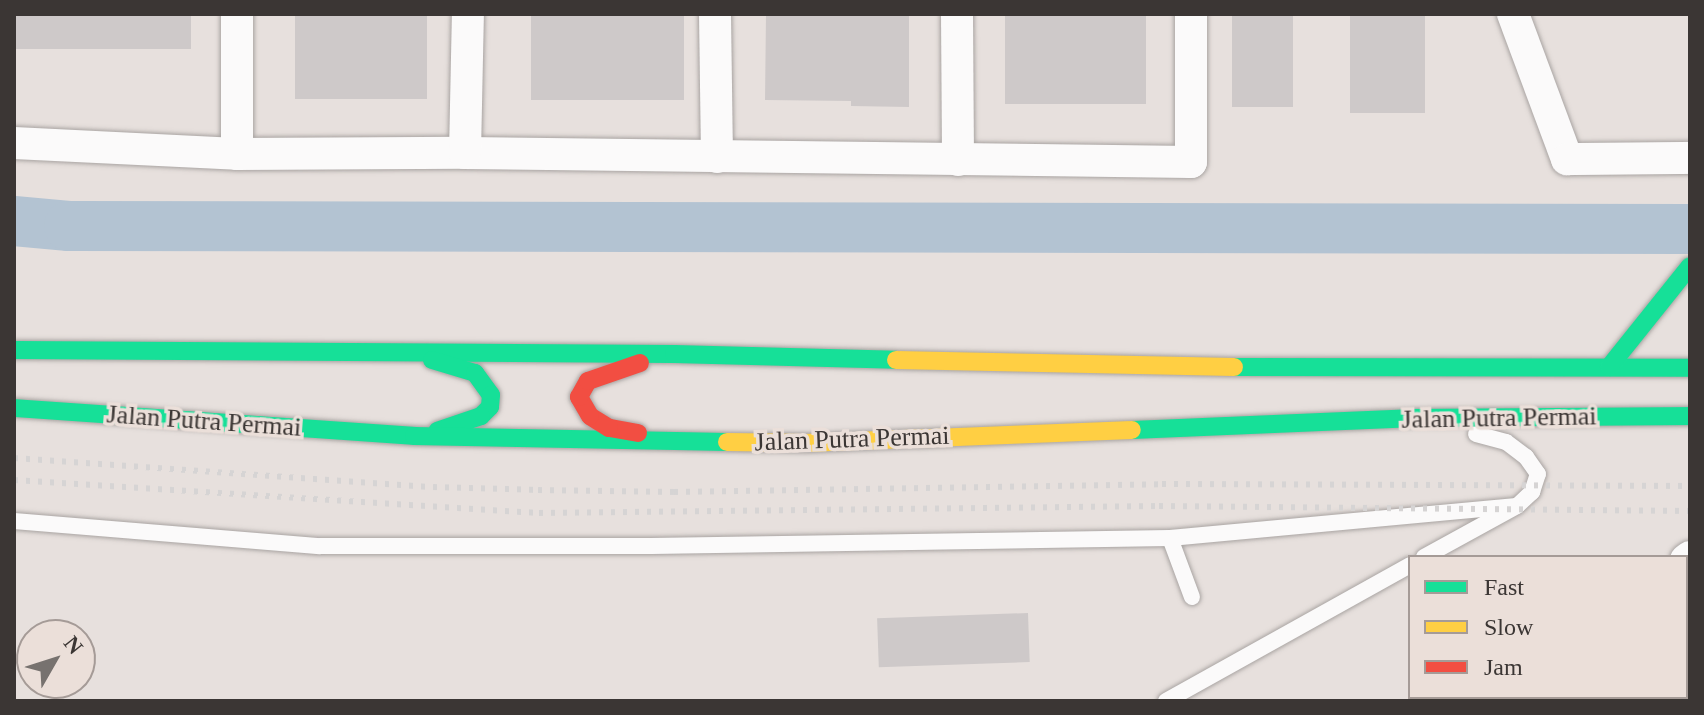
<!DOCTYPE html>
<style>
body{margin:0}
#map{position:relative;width:1704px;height:715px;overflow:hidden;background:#e7e0dd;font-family:"Times New Roman",serif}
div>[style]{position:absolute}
.river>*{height:50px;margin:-25px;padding:0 25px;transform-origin:25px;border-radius:25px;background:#b3c3d2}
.building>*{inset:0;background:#cec9c9;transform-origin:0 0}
.roads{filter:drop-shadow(0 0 2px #a9a4a2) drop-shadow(0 0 2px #a9a4a2)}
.lane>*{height:16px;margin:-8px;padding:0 8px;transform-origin:8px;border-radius:8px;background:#fbfafa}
.street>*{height:32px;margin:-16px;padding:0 16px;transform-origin:16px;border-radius:16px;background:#fbfafa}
.fast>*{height:18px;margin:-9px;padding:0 9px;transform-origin:9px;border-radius:9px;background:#16e098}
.slow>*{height:18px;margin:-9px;padding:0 9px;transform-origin:9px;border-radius:9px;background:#ffcf43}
.jam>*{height:18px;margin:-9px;padding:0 9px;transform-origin:9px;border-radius:9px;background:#f24e42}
.rail>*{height:6px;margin-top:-3px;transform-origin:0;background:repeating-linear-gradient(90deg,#d6d4d4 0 4px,transparent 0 12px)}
span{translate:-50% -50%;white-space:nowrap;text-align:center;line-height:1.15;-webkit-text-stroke:7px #ebdfd9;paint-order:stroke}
.street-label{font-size:26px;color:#3b3634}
.frame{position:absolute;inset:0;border:16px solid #3b3634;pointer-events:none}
.legend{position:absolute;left:1408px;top:555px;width:280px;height:144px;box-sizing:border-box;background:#ebdfd9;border:2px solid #a59b97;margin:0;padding:10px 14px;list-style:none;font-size:24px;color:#3b3634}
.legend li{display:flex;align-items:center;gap:16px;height:40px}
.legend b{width:40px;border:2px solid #a59b97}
.north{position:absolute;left:16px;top:619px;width:80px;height:80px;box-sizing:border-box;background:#ebdfd9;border:2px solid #a59b97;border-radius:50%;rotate:51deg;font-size:22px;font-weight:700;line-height:32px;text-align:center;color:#3b3634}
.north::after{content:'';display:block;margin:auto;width:28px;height:36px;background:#77726f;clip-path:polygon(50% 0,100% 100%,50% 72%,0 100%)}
</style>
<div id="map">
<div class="river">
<i style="left:14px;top:221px;width:55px;rotate:5.2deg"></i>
<i style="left:69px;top:226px;width:1621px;rotate:0.11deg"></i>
</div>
<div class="building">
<i style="left:14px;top:14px;width:177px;height:35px"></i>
<i style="left:295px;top:14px;width:132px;height:85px"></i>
<i style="left:531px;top:14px;width:153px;height:86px"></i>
<i style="clip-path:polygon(766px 14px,909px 14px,909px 107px,851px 106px,851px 101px,765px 100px)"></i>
<i style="left:1005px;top:14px;width:141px;height:90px"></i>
<i style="left:1232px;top:14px;width:61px;height:93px"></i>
<i style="left:1350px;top:14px;width:75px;height:99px"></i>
<i style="left:1028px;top:613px;width:49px;height:151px;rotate:88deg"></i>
</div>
<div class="roads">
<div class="lane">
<i style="left:14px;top:521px;width:307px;rotate:4.7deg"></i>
<i style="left:320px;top:546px;width:331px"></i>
<i style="left:651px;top:546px;width:519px;rotate:-0.88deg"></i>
<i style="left:1170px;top:538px;width:348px;rotate:-5.3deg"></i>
<i style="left:1170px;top:538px;width:63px;rotate:69.6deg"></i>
<i style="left:1424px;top:557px;width:106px;rotate:-28.7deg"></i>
<i style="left:1517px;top:506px;width:21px;rotate:-43deg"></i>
<i style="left:1532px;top:492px;width:19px;rotate:-72deg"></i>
<i style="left:1538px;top:474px;width:21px;rotate:-125deg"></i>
<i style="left:1526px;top:457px;width:25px;rotate:-143deg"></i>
<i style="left:1506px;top:442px;width:31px;rotate:-165deg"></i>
<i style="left:1166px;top:701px;width:279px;rotate:-29.1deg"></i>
</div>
<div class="street">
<i style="left:715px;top:14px;width:143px;rotate:89.2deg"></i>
<i style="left:957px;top:14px;width:146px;rotate:89.6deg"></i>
<i style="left:1513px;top:14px;width:155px;rotate:69.6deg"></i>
<i style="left:1567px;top:159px;width:123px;rotate:-0.5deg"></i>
<i style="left:14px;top:143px;width:223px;rotate:2.8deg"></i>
<i style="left:237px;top:154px;width:228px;rotate:-0.3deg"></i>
<i style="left:465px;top:153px;width:726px;rotate:0.71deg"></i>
<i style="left:1191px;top:162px;width:148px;rotate:-90deg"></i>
<i style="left:465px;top:153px;width:139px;rotate:-88.8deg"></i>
<i style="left:237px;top:154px;width:140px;rotate:-90deg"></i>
<i style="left:1686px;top:560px;width:5px;rotate:-37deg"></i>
<i style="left:1665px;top:701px;width:4px;rotate:-90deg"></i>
</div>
<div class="fast">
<i style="left:14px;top:350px;width:660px;rotate:0.35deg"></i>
<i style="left:674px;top:354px;width:222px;rotate:1.5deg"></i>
<i style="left:432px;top:360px;width:45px;rotate:16.8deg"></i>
<i style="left:475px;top:373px;width:27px;rotate:54deg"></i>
<i style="left:491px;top:395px;width:12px;rotate:95deg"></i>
<i style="left:490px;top:407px;width:13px;rotate:135deg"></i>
<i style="left:481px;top:416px;width:46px;rotate:161.2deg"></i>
<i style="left:1234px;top:367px;width:456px;rotate:0.1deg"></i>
<i style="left:1609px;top:367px;width:129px;rotate:-51.3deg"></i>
<i style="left:14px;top:408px;width:401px;rotate:4deg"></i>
<i style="left:414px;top:436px;width:313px;rotate:1.1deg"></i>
<i style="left:1132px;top:430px;width:284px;rotate:-2.4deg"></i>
<i style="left:1416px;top:418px;width:274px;rotate:-0.4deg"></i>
</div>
<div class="slow">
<i style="left:896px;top:360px;width:338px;rotate:1.2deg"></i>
<i style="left:727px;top:442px;width:79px;rotate:0.7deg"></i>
<i style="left:806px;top:443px;width:326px;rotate:-2.3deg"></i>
</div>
<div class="jam">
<i style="left:638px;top:433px;width:29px;rotate:-170deg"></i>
<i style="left:609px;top:428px;width:22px;rotate:-148deg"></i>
<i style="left:590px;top:416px;width:22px;rotate:-120deg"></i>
<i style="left:579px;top:397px;width:18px;rotate:-61deg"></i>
<i style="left:588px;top:381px;width:55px;rotate:-19.1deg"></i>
</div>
</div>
<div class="rail">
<i style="left:14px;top:458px;width:420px;rotate:4deg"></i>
<i style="left:433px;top:487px;width:105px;rotate:1.6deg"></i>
<i style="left:538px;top:490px;width:136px;rotate:0.8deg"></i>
<i style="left:674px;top:492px;width:488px;rotate:-0.9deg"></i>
<i style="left:1162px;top:484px;width:528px;rotate:0.22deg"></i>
<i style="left:14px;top:480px;width:526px;rotate:3.6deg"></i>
<i style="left:539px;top:513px;width:620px;rotate:-0.65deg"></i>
<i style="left:1159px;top:506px;width:531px;rotate:0.54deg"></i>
</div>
<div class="street-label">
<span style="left:1499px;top:418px;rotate:-1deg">Jalan Putra Permai</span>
<span style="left:204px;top:421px;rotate:4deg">Jalan Putra Permai</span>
<span style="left:852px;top:439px;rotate:-2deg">Jalan Putra Permai</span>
</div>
<div class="frame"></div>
<ul class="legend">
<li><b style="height:10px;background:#16e098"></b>Fast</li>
<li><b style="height:10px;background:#ffcf43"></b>Slow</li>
<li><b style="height:10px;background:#f24e42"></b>Jam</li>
</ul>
<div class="north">N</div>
</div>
